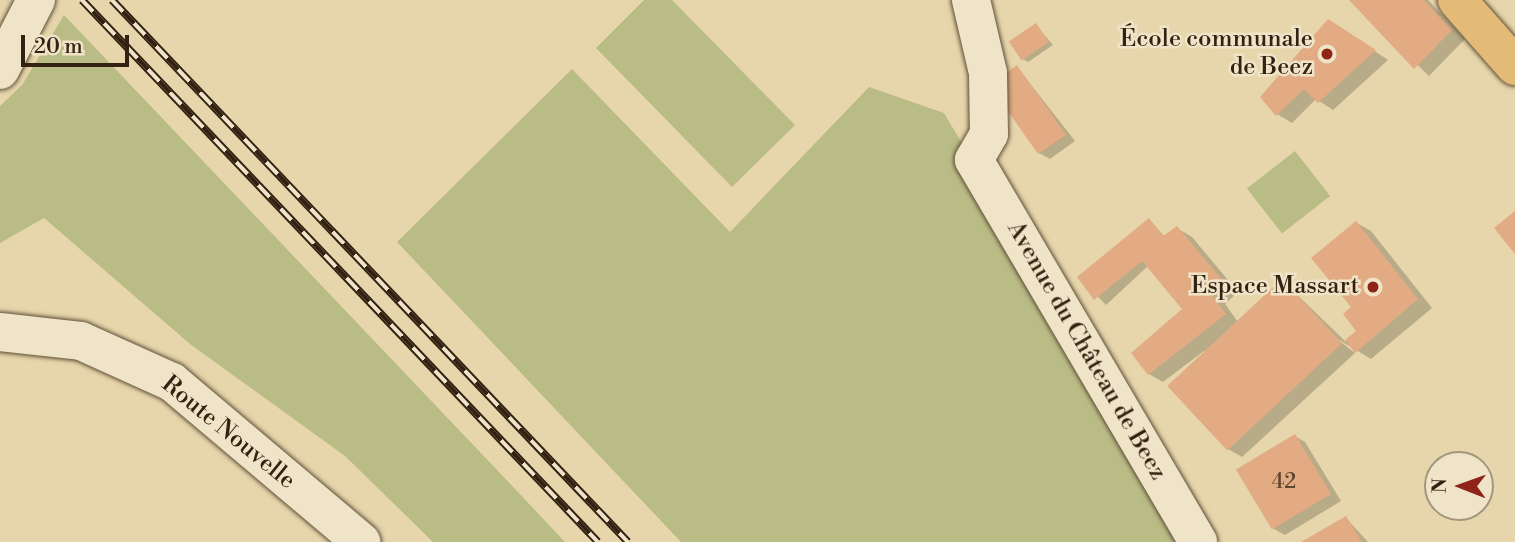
<!DOCTYPE html>
<meta charset="utf-8">
<style>
body{margin:0}
#map{position:relative;width:1515px;height:542px;overflow:hidden;background:#e7d6ab;font-family:"Libre Bodoni",serif}
div>[style]{position:absolute}
.green>*{inset:0;background:#babc86;transform-origin:0 0}
.shadow>*{inset:0;background:#0003}
.building>*{inset:0;background:#e2ab83;transform-origin:0 0}
.roads{filter:drop-shadow(0 0 2px #604f38) drop-shadow(0 0 2px #604f38)}
.minor>*{height:38px;margin:-19px;padding:0 19px;transform-origin:19px;border-radius:19px;background:#efe4c8}
.major>*{height:38px;margin:-19px;padding:0 19px;transform-origin:19px;border-radius:19px;background:#e4bb76}
.rail>*{height:8px;margin-top:-4px;transform-origin:0;background:repeating-linear-gradient(90deg,#efe4c8 0 16px,#332212 0 32px);box-sizing:border-box;border-block:2px solid #332212}
.dots>*{width:19px;height:19px;translate:-50% -50%;box-sizing:border-box;border:4px solid #efe4c8;border-radius:50%}
span{translate:-50% -50%;white-space:nowrap;text-align:center;line-height:1.15;-webkit-text-stroke:5px #efe4c8;paint-order:stroke}
.number-label{font-size:21px;color:#5f442e}
.number-label span{-webkit-text-stroke-width:0}
.poi-label{font-size:24px;color:#332212}
.right{translate:-100% -50%;text-align:right}
.street-label{font-size:24px;color:#332212}
.north{position:absolute;left:1424px;top:451px;width:70px;height:70px;box-sizing:border-box;background:#efe4c8;border:2px solid #a4967f;border-radius:50%;rotate:271deg;font-size:19px;font-weight:700;line-height:28px;text-align:center;color:#332212}
.north::after{content:'';display:block;margin:auto;width:24px;height:32px;background:#8f2418;clip-path:polygon(50% 0,100% 100%,50% 72%,0 100%)}
.scale{position:absolute;left:21px;top:35px;width:108px;height:32px;box-sizing:border-box;border:4px solid #332212;border-top:0;padding-left:9px;font-size:21px;line-height:24px;white-space:nowrap;color:#332212;-webkit-text-stroke:5px #efe4c8;paint-order:stroke}
</style>
<div id="map">
<div class="green">
<i style="clip-path:polygon(644px 0,672px 0,795px 125px,732px 187px,596px 48px)"></i>
<i style="clip-path:polygon(64px 15px,499px 472px,565px 542px,433px 542px,345px 456px,190px 344px,44px 218px,0 243px,0 106px,22px 85px)"></i>
<i style="clip-path:polygon(572px 69px,730px 232px,869px 87px,944px 113px,1198px 542px,681px 542px,397px 242px)"></i>
<i style="left:1295px;top:151px;width:57px;height:61px;rotate:52deg"></i>
</div>
<div class="shadow">
<i style="clip-path:polygon(1351px 0,1428px 0,1465px 39px,1429px 76px)"></i>
<i style="clip-path:polygon(1036px 25px,1053px 45px,1028px 62px,1023px 59px)"></i>
<i style="clip-path:polygon(1343px 30px,1388px 60px,1333px 110px,1316px 99px,1292px 123px,1277px 114px)"></i>
<i style="clip-path:polygon(1017px 67px,1075px 141px,1050px 159px,1039px 153px,1011px 95px)"></i>
<i style="clip-path:polygon(1149px 220px,1167px 239px,1177px 228px,1192px 237px,1238px 292px,1225px 304px,1238px 322px,1283px 281px,1346px 342px,1359px 331px,1357px 223px,1371px 231px,1432px 308px,1371px 359px,1336px 338px,1355px 353px,1242px 457px,1228px 449px,1204px 351px,1163px 382px,1149px 374px,1185px 309px,1149px 265px,1106px 305px,1079px 277px)"></i>
<i style="clip-path:polygon(1295px 436px,1305px 442px,1341px 501px,1285px 535px,1274px 529px)"></i>
<i style="clip-path:polygon(1346px 518px,1368px 542px,1304px 542px)"></i>
</div>
<div class="building">
<i style="clip-path:polygon(1349px 0,1424px 0,1452px 30px,1414px 69px)"></i>
<i style="clip-path:polygon(1328px 19px,1376px 50px,1318px 103px,1304px 89px,1276px 116px,1260px 97px)"></i>
<i style="left:1036px;top:23px;width:23px;height:33px;rotate:56deg"></i>
<i style="clip-path:polygon(1017px 65px,1066px 135px,1038px 154px,1000px 100px,1008px 94px,998px 79px)"></i>
<i style="clip-path:polygon(1515px 211px,1515px 254px,1494px 228px)"></i>
<i style="clip-path:polygon(1149px 218px,1163px 236px,1177px 226px,1225px 283px,1212px 295px,1226px 314px,1148px 375px,1131px 353px,1182px 309px,1142px 261px,1094px 300px,1077px 277px)"></i>
<i style="clip-path:polygon(1356px 221px,1418px 299px,1355px 353px,1345px 340px,1356px 331px,1343px 314px,1351px 307px,1311px 258px)"></i>
<i style="left:1282px;top:279px;width:88px;height:157px;rotate:47deg"></i>
<i style="left:1295px;top:434px;width:70px;height:69px;rotate:59deg"></i>
<i style="clip-path:polygon(1346px 516px,1362px 542px,1301px 542px)"></i>
</div>
<div class="roads">
<div class="minor">
<i style="left:971px;top:0;width:75px;rotate:76.9deg"></i>
<i style="left:988px;top:73px;width:61px;rotate:89.1deg"></i>
<i style="left:989px;top:134px;width:30px;rotate:120deg"></i>
<i style="left:974px;top:160px;width:443px;rotate:59.6deg"></i>
<i style="left:0;top:70px;width:79px;rotate:-62.8deg"></i>
<i style="left:0;top:332px;width:81px;rotate:6.3deg"></i>
<i style="left:81px;top:341px;width:100px;rotate:24.3deg"></i>
<i style="left:172px;top:382px;width:248px;rotate:40.2deg"></i>
</div>
<div class="major">
<i style="left:1457px;top:0;width:88px;rotate:48.7deg"></i>
</div>
</div>
<div class="rail">
<i style="left:82px;top:0;width:748px;rotate:46.41deg"></i>
<i style="left:112px;top:0;width:748px;rotate:46.41deg"></i>
</div>
<div class="dots">
<i style="left:1327px;top:54px;background:#8f2418"></i>
<i style="left:1373px;top:287px;background:#8f2418"></i>
</div>
<div class="number-label">
<span style="left:1284px;top:482px">42</span>
</div>
<div class="poi-label">
<span class="right" style="left:1313px;top:54px">École communale<br>de Beez</span>
<span class="right" style="left:1359px;top:287px">Espace Massart</span>
</div>
<div class="street-label">
<span style="left:1086px;top:351px;rotate:60deg">Avenue du Château de Beez</span>
<span style="left:228px;top:433px;rotate:39deg">Route Nouvelle</span>
</div>
<div class="north">N</div>
<div class="scale">20 m</div>
</div>
